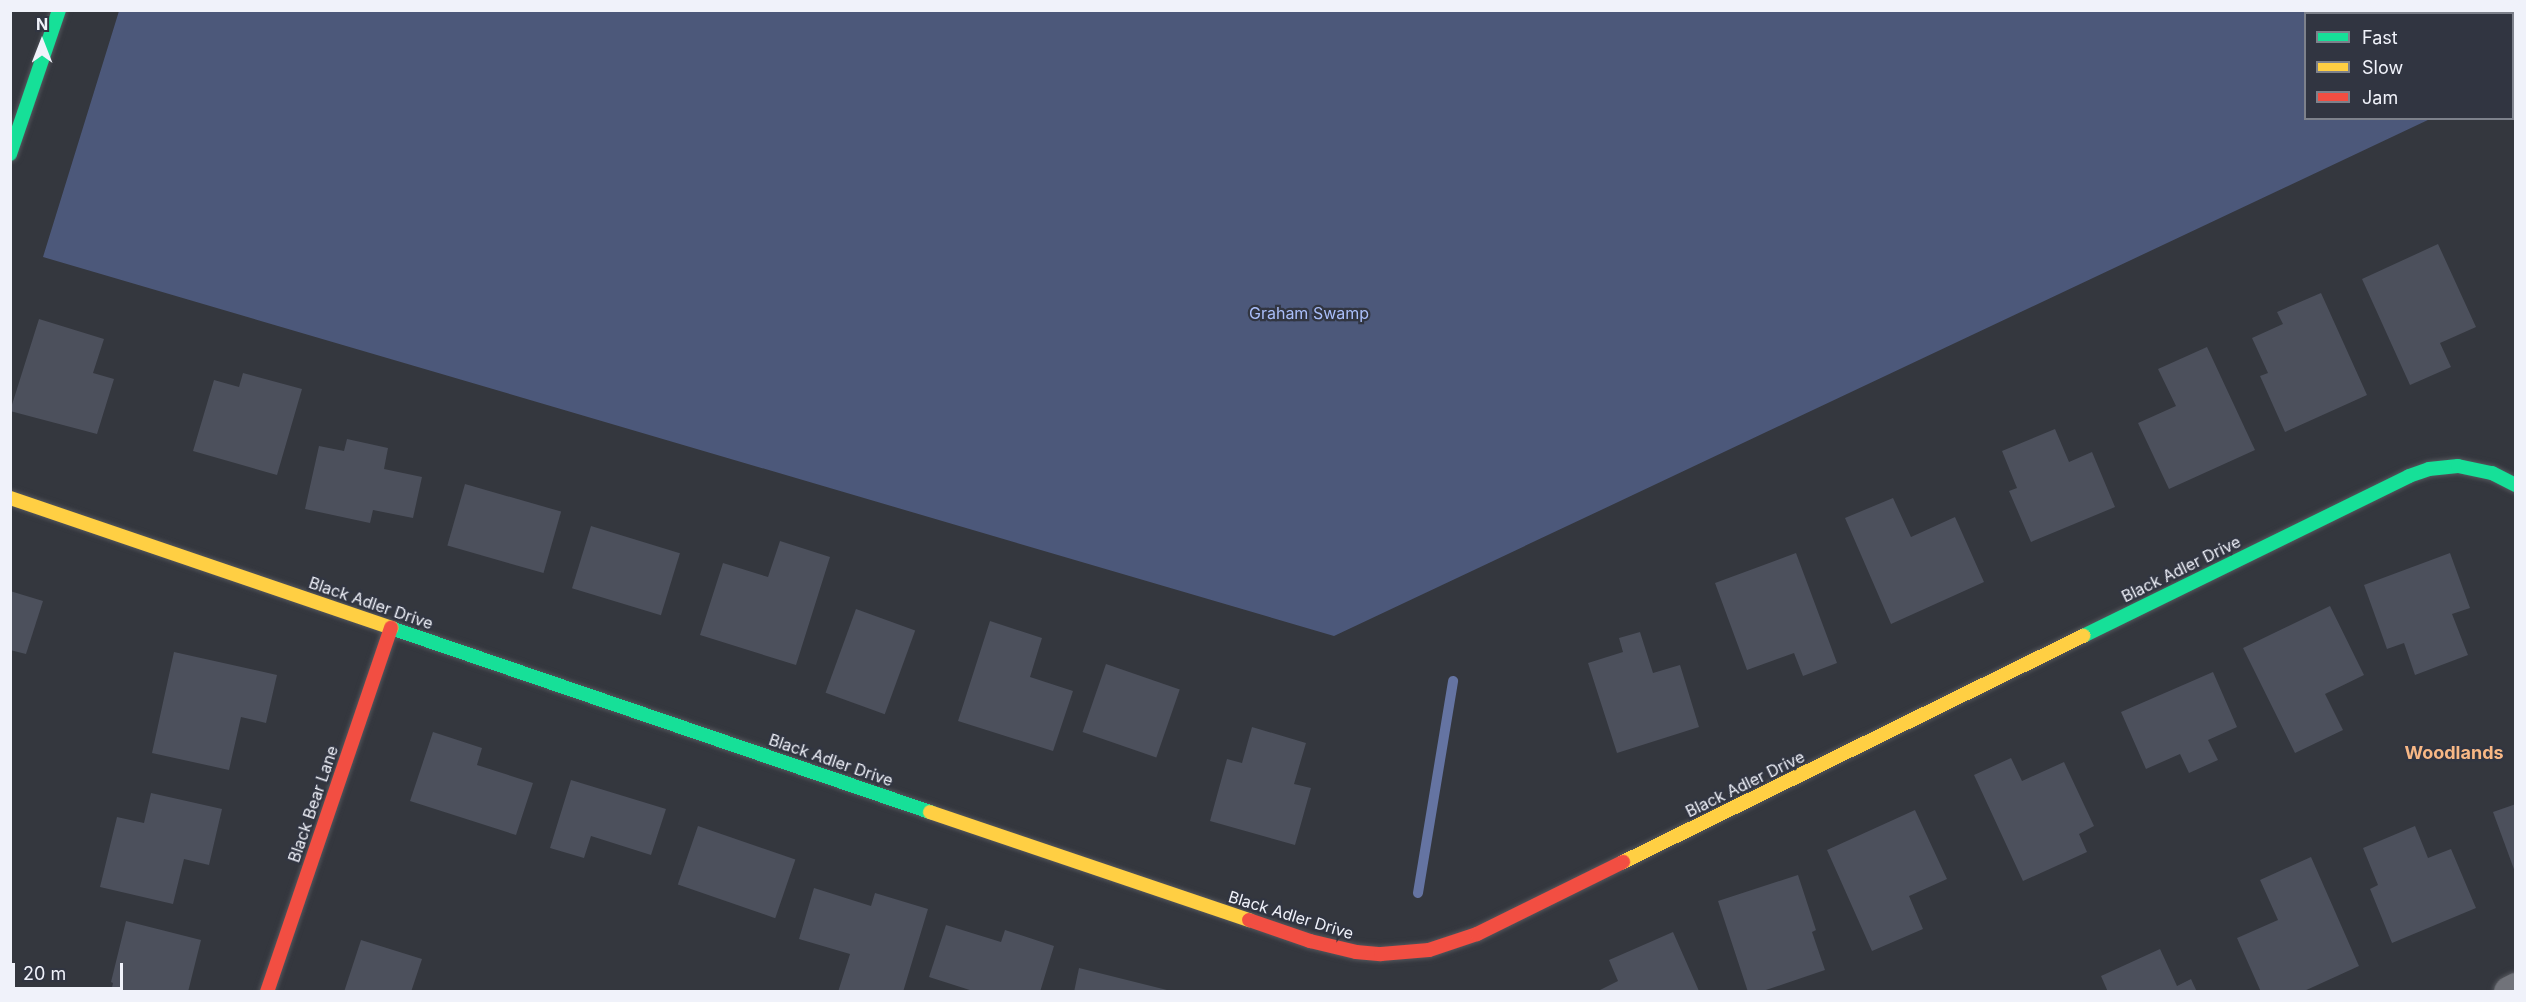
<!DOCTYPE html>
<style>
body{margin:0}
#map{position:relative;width:2526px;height:1002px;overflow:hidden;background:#34373e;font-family:Inter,sans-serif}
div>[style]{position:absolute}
.green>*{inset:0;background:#4c587a}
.stream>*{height:10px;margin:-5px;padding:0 5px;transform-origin:5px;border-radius:5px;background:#6574a2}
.building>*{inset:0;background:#4c505c;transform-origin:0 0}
.roads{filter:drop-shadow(0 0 2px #54565c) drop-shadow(0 0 2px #54565c)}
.street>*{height:33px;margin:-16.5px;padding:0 16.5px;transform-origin:16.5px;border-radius:16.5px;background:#71737a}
.fast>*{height:14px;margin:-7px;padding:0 7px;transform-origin:7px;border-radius:7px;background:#16e098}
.slow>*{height:14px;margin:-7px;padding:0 7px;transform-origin:7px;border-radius:7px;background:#ffcf43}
.jam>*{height:14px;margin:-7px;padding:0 7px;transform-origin:7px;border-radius:7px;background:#f24e42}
span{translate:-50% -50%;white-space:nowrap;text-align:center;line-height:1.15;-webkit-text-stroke:4.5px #313541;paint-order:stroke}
.park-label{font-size:16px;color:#aabef9}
.street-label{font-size:16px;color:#f0f2fa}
.neighbourhood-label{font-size:18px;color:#f8b885;font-weight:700}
.frame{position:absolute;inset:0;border:12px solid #f0f2fa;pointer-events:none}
.legend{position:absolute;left:2304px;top:12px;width:210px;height:108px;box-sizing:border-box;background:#313541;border:2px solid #7d818b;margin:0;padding:8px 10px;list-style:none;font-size:18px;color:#f0f2fa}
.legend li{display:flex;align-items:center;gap:12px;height:30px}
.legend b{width:30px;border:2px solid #7d818b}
.north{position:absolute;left:12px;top:12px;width:60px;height:60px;-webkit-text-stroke:4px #313541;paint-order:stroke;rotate:0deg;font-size:16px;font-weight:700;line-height:24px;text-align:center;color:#f0f2fa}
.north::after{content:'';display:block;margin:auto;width:21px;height:27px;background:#f0f2fa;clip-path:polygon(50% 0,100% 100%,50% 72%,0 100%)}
.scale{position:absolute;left:12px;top:963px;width:111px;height:27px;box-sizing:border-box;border:3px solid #f0f2fa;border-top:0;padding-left:8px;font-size:18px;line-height:21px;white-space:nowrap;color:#f0f2fa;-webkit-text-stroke:4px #313541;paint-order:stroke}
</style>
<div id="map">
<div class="green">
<i style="clip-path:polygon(119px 11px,2515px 10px,2516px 78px,2513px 80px,2512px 14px,2306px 14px,2306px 118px,2430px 119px,1334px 636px,43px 257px)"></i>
</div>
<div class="stream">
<i style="left:1418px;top:893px;width:215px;rotate:-80.6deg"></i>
</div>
<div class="building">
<i style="clip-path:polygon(2438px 244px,2476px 327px,2440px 343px,2451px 367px,2410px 385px,2362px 279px)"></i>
<i style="clip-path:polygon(2321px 293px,2367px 395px,2285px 432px,2260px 376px,2268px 373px,2252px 338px,2283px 324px,2277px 312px)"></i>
<i style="clip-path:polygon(39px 319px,104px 339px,93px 373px,114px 379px,97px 434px,10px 411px)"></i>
<i style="clip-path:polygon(2207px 347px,2255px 450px,2169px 489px,2138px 423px,2176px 406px,2158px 369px)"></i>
<i style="clip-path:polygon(243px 373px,302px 389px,277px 475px,193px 451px,214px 380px,239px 387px)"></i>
<i style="clip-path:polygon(2055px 429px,2069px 462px,2092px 452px,2115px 507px,2031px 542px,2009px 491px,2017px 488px,2002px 451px)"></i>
<i style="clip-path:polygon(347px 439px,388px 448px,384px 469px,422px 477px,413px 518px,373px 510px,370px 523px,305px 509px,319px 446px,344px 451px)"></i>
<i style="left:465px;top:484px;width:100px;height:64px;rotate:16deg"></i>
<i style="clip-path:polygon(1893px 498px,1911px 537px,1955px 517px,1984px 582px,1891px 624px,1845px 518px)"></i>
<i style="left:591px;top:526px;width:93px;height:65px;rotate:17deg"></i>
<i style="clip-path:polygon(780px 541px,830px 557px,796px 665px,700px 635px,723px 563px,768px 577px)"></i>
<i style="clip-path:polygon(1796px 553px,1837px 663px,1803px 676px,1794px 653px,1747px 670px,1715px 583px)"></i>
<i style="clip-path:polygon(2450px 553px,2470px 608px,2452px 614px,2468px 655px,2415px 675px,2404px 643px,2387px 649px,2364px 585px)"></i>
<i style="clip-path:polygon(10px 591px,43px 601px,26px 654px,10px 650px)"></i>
<i style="clip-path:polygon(2330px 606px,2364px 675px,2325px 694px,2343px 730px,2295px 753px,2243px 648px)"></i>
<i style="left:856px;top:609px;width:63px;height:89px;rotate:20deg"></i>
<i style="clip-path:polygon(990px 621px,1042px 638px,1030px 677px,1073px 691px,1053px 751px,958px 721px)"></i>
<i style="clip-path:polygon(1640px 632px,1653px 673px,1680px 665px,1699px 727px,1617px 753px,1588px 663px,1623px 652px,1619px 638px)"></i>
<i style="clip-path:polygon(174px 652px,277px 675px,266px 723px,241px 717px,229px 770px,152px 753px)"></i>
<i style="left:1106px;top:664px;width:78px;height:72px;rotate:19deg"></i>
<i style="clip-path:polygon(2213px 672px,2237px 727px,2208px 740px,2218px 760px,2189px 773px,2180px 754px,2146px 769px,2121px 712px)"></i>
<i style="clip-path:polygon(1252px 727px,1306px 743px,1294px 784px,1311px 788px,1295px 845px,1210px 821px,1227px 759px,1242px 763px)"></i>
<i style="clip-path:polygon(433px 732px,482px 748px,477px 765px,533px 783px,516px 835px,410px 801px)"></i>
<i style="clip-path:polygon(2011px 758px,2022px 781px,2064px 762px,2094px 826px,2079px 834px,2087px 852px,2023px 881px,1974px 775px)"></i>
<i style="clip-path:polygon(571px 780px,666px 809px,651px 855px,591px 836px,584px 858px,550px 848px)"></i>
<i style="clip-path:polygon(151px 793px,222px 809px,209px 865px,184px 859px,173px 904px,100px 887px,117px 817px,144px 823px)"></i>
<i style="clip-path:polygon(2516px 804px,2516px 872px,2515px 872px,2493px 812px)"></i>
<i style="clip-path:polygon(1915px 810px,1947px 879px,1909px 896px,1923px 929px,1872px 951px,1827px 850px)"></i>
<i style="left:698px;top:826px;width:103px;height:62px;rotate:19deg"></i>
<i style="clip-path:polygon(2415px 826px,2428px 858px,2451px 849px,2476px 908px,2392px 943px,2370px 889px,2378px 885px,2363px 848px)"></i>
<i style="clip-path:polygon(2311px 857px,2359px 966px,2302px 992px,2261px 992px,2237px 938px,2278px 920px,2260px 880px)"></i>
<i style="clip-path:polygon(1798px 875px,1816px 930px,1812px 932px,1825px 970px,1760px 992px,1748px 992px,1718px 901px)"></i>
<i style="clip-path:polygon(814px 888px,871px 906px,875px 893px,928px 909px,903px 992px,838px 992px,850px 954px,799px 939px)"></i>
<i style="clip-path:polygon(126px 921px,201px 940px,188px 992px,111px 992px,113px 983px,111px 982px)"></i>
<i style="clip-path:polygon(946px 925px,1001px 942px,1005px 930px,1054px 946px,1040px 992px,976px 992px,929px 977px)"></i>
<i style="clip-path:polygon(1673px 932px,1699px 991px,1596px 992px,1618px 981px,1609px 960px)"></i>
<i style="clip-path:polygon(361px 940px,422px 959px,411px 992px,344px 992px)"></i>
<i style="clip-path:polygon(2160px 949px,2177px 986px,2191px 979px,2197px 992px,2108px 992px,2101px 976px)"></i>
<i style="clip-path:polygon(1079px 968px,1171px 991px,1170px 992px,1074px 992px)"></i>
</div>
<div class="roads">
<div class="street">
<i style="left:2510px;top:992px;width:7px;rotate:-27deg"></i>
</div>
<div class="fast">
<i style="left:10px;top:154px;width:152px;rotate:-71.2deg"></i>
<i style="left:391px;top:628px;width:570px;rotate:18.85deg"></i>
<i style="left:2083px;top:636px;width:363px;rotate:-26.1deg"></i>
<i style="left:2409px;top:476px;width:21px;rotate:-19deg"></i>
<i style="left:2429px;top:469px;width:29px;rotate:-6deg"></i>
<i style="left:2458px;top:466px;width:35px;rotate:12deg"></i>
<i style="left:2492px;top:473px;width:27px;rotate:27deg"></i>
</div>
<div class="slow">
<i style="left:10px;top:498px;width:403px;rotate:18.8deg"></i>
<i style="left:930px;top:812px;width:337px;rotate:18.7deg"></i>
<i style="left:1623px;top:862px;width:513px;rotate:-26.17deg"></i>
</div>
<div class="jam">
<i style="left:1249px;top:920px;width:65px;rotate:19deg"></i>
<i style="left:1310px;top:941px;width:47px;rotate:13.4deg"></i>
<i style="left:1356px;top:952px;width:25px;rotate:5deg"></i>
<i style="left:1381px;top:954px;width:48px;rotate:-4.8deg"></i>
<i style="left:1429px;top:950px;width:51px;rotate:-18.4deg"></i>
<i style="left:1477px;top:934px;width:163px;rotate:-26.3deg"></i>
<i style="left:267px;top:992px;width:385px;rotate:-71.2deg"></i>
</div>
</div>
<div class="park-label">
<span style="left:1309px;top:313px">Graham Swamp</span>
</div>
<div class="street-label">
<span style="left:2181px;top:569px;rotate:-26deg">Black Adler Drive</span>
<span style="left:371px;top:603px;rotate:19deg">Black Adler Drive</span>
<span style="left:831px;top:760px;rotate:19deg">Black Adler Drive</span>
<span style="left:1745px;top:784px;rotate:-26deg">Black Adler Drive</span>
<span style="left:313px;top:804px;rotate:-71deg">Black Bear Lane</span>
<span style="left:1291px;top:915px;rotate:17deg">Black Adler Drive</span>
</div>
<div class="neighbourhood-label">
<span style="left:2454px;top:753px">Woodlands</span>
</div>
<div class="frame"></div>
<ul class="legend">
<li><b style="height:8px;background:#16e098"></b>Fast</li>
<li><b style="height:8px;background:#ffcf43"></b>Slow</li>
<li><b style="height:8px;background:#f24e42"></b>Jam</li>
</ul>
<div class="north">N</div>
<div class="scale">20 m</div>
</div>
